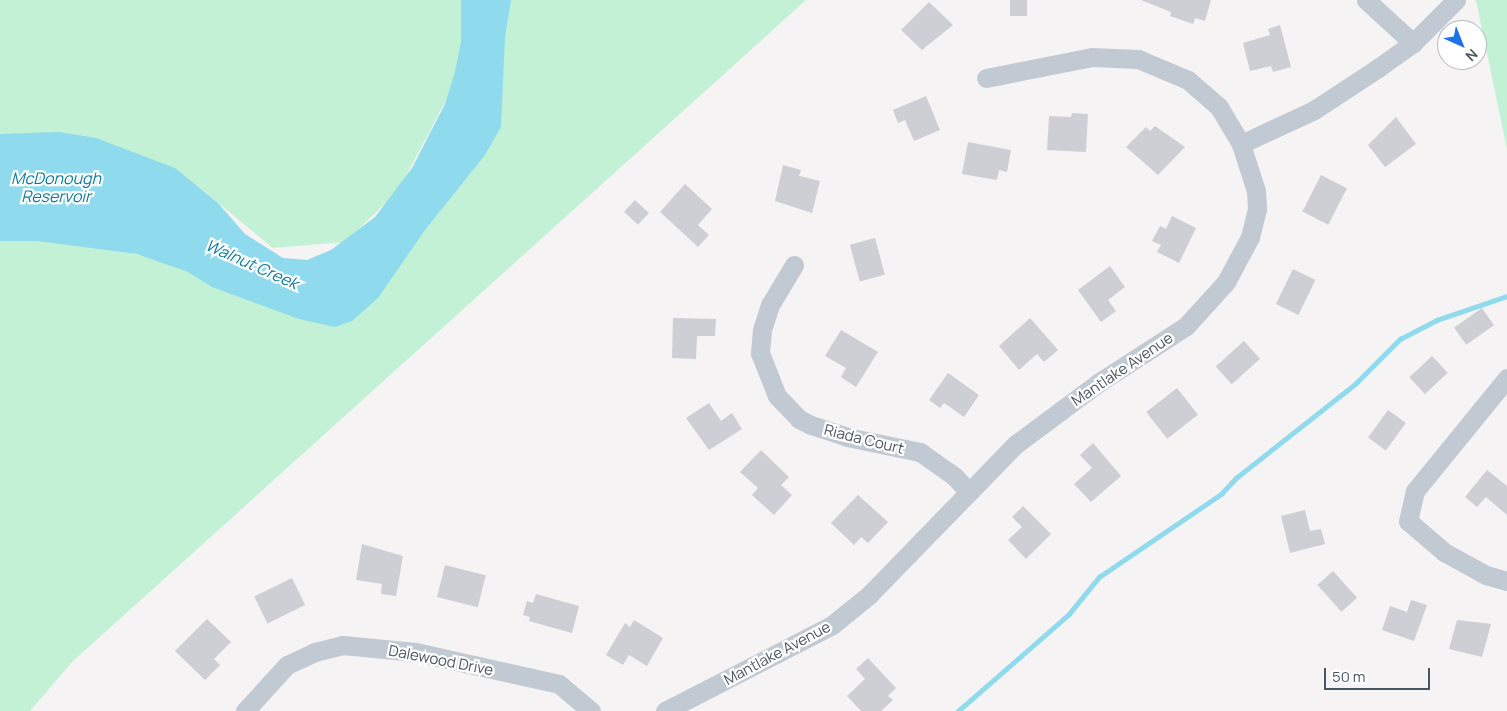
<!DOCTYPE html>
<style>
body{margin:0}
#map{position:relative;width:1507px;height:711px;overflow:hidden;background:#f5f3f3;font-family:Manrope,sans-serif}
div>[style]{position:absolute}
.green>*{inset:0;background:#c3f1d5}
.water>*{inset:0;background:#90daee}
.stream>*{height:4.5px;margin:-2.25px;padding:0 2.25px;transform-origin:2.25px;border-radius:2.25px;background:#90daee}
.building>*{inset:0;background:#cdcfd5;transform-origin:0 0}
.minor>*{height:19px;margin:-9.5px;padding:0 9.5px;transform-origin:9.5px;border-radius:9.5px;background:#c1cad2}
span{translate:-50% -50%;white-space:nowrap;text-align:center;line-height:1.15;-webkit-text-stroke:4.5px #fff;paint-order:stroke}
.street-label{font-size:15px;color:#4a5661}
.water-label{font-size:16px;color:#0c7c9b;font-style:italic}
.north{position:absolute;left:1437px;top:20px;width:50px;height:50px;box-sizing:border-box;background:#fff;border:1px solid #b7bbc0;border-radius:50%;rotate:136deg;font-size:14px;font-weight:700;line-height:20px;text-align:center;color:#4a5661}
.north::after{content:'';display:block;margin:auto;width:18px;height:22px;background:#1a73e8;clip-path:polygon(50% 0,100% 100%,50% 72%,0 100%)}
.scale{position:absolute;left:1324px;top:668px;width:106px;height:22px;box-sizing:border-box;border:2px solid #4a5661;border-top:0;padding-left:6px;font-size:15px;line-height:18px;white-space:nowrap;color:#4a5661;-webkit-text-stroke:4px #fff;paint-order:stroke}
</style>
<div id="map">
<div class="green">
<i style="clip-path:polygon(0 0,468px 0,453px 87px,398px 191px,345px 242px,273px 248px,200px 188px,0 158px)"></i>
<i style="clip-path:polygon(509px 0,806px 0,72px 662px,30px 711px,0 711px,0 228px,166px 260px,337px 302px)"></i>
<i style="clip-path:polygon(1475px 0,1507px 0,1507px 149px,1476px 1px)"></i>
</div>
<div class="water">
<i style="clip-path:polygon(461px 0,511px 0,505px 37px,501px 127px,485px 155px,425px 230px,378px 298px,352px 321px,335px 327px,299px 319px,212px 287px,188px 272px,137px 254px,37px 241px,0 241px,0 134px,59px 132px,96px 138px,175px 168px,218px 203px,245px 234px,283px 258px,307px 260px,331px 250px,375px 217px,412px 168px,445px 104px,455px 72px,461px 41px)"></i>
</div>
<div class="stream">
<i style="left:958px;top:711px;width:147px;rotate:-41.1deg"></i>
<i style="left:1069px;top:614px;width:48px;rotate:-51deg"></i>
<i style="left:1099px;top:577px;width:148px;rotate:-34.2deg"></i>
<i style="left:1221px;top:494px;width:22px;rotate:-47deg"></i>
<i style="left:1236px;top:478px;width:152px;rotate:-38.3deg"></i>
<i style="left:1355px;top:384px;width:64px;rotate:-45deg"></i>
<i style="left:1400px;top:339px;width:42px;rotate:-27.2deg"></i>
<i style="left:1437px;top:320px;width:74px;rotate:-18.9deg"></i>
</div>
<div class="building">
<i style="left:1010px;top:0;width:17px;height:16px"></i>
<i style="clip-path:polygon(1141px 0,1211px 0,1205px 21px,1195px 18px,1193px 24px,1170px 16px,1171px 12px)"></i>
<i style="clip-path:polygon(929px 2px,953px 25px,922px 50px,901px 30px)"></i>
<i style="clip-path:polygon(1280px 25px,1291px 67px,1273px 72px,1271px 66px,1250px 71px,1243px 43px,1270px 35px,1268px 29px)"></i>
<i style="clip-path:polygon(926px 96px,940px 130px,914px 141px,905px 120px,898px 123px,893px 110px)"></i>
<i style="clip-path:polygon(1072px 113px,1088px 114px,1086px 152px,1047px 150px,1049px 116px,1071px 117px)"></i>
<i style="clip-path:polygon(1396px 117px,1416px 144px,1385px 167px,1368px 145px)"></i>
<i style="clip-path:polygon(1155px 126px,1185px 147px,1158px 175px,1126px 147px,1146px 127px,1150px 131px)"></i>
<i style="clip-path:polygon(968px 142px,1011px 150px,1007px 172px,999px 170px,997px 180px,962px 174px)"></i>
<i style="clip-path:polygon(783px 165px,801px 170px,799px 176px,820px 181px,812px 213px,775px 201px)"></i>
<i style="left:1321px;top:175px;width:29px;height:41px;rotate:27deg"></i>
<i style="clip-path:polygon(685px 184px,712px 209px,698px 225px,709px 235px,698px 247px,660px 212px)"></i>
<i style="left:635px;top:200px;width:19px;height:16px;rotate:43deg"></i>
<i style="clip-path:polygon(1172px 216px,1196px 228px,1179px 263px,1157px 252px,1161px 245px,1152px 241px,1160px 226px,1166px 229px)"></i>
<i style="left:875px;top:238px;width:38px;height:26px;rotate:75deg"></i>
<i style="clip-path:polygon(1110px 266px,1125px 287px,1108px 300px,1116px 311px,1101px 322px,1078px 290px)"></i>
<i style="left:1293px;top:269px;width:25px;height:39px;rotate:26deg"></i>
<i style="left:1482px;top:308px;width:21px;height:34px;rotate:55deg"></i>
<i style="clip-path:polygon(673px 318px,716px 319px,715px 336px,697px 336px,696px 359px,672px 358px)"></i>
<i style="clip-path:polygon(1030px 318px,1058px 350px,1044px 362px,1037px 354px,1019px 370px,999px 346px)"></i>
<i style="clip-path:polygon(841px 330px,878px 352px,856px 387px,841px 377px,846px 368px,825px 356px)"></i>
<i style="left:1244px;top:341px;width:24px;height:38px;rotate:48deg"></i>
<i style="left:1432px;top:356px;width:23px;height:31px;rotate:47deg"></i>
<i style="clip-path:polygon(948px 373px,979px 395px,964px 417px,944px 403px,940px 408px,929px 400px)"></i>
<i style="left:1177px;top:388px;width:34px;height:39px;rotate:52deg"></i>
<i style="clip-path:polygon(709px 403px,721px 421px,732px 413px,742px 429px,709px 450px,686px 418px)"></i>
<i style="left:1388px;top:410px;width:22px;height:34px;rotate:36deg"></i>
<i style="clip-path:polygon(1093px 443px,1121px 476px,1091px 502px,1074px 484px,1092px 468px,1080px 455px)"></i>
<i style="clip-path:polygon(761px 450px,789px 477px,781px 485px,792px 495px,774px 515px,752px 495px,758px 488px,740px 472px)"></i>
<i style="clip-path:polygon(1487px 470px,1507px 486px,1507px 515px,1486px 497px,1477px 507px,1465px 497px)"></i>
<i style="clip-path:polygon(858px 495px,888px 522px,868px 543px,861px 537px,854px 545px,831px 523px)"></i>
<i style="clip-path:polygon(1023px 506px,1051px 534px,1026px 559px,1008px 540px,1022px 527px,1012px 517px)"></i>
<i style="clip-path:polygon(1305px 510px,1310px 531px,1321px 529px,1325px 544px,1290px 553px,1281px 516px)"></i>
<i style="clip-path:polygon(362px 544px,403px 556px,396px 596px,381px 594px,382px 584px,356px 580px)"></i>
<i style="left:445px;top:565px;width:42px;height:33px;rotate:14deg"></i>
<i style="left:1333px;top:571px;width:36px;height:21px;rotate:48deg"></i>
<i style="left:292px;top:578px;width:30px;height:42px;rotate:64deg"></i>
<i style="clip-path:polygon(536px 594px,579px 606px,572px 633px,529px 621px,530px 617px,523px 615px,527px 601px,533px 603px)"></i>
<i style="clip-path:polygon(1411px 600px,1427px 605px,1414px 641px,1382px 630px,1390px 606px,1407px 612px)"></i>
<i style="clip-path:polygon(207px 619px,231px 642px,214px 659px,220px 665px,205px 680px,175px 651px)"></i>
<i style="clip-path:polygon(634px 620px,663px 638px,647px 666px,629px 655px,623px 665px,606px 655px,625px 623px,630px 627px)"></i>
<i style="clip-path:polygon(1457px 620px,1491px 624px,1482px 657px,1449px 649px)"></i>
<i style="clip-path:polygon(868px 658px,896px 688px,888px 696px,893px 700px,881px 711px,861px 711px,847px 696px,865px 679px,856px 669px)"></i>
</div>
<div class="minor">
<i style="left:1366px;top:0;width:64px;rotate:42.5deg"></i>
<i style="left:1241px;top:144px;width:81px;rotate:-25deg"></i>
<i style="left:1314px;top:110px;width:77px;rotate:-33.3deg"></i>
<i style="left:1378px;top:68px;width:43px;rotate:-35.5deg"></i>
<i style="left:1413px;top:43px;width:61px;rotate:-45deg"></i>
<i style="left:794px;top:265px;width:47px;rotate:121deg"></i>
<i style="left:770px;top:305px;width:26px;rotate:108deg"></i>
<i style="left:762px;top:330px;width:23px;rotate:95deg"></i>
<i style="left:760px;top:353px;width:46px;rotate:68.4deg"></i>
<i style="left:777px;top:396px;width:32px;rotate:46deg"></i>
<i style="left:799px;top:419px;width:13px;rotate:27deg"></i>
<i style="left:811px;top:425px;width:38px;rotate:18deg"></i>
<i style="left:847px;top:437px;width:75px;rotate:11.6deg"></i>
<i style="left:920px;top:452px;width:42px;rotate:35.2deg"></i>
<i style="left:954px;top:476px;width:22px;rotate:47deg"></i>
<i style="left:1507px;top:378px;width:146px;rotate:129.2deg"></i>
<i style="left:1415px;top:491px;width:31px;rotate:103deg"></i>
<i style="left:1408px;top:521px;width:48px;rotate:40.7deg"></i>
<i style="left:1444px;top:552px;width:48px;rotate:28.7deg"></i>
<i style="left:1486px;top:575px;width:22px;rotate:16deg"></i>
<i style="left:245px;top:711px;width:62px;rotate:-47.6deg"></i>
<i style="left:287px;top:665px;width:31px;rotate:-25deg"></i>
<i style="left:315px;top:652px;width:29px;rotate:-14deg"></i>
<i style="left:343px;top:645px;width:73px;rotate:5.5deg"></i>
<i style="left:416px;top:652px;width:147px;rotate:12.6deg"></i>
<i style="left:559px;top:684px;width:42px;rotate:40.2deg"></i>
<i style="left:665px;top:711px;width:188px;rotate:-27.2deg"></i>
<i style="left:832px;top:625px;width:48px;rotate:-39deg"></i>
<i style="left:869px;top:595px;width:211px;rotate:-45.8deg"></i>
<i style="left:1016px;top:444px;width:102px;rotate:-36.6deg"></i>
<i style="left:1098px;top:383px;width:105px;rotate:-32.9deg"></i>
<i style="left:1186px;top:326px;width:59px;rotate:-47.7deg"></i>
<i style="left:1226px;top:282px;width:51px;rotate:-61.9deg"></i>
<i style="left:1250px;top:237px;width:29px;rotate:-76deg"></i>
<i style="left:1257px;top:209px;width:18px;rotate:-93deg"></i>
<i style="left:1256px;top:191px;width:49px;rotate:-107.7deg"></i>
<i style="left:1241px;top:144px;width:43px;rotate:-120.7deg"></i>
<i style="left:1219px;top:107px;width:41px;rotate:-138.9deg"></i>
<i style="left:1188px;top:80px;width:54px;rotate:-157.2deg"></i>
<i style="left:1138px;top:59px;width:46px;rotate:-177.5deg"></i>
<i style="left:1092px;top:57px;width:108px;rotate:168.8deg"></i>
</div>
<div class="street-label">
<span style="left:1122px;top:369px;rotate:-34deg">Mantlake Avenue</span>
<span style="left:864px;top:439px;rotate:14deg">Riada Court</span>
<span style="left:777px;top:653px;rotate:-28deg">Mantlake Avenue</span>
<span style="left:441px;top:660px;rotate:11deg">Dalewood Drive</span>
</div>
<div class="water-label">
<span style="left:56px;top:187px">McDonough<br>Reservoir</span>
<span style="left:252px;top:264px;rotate:24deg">Walnut Creek</span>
</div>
<div class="north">N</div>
<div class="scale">50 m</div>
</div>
